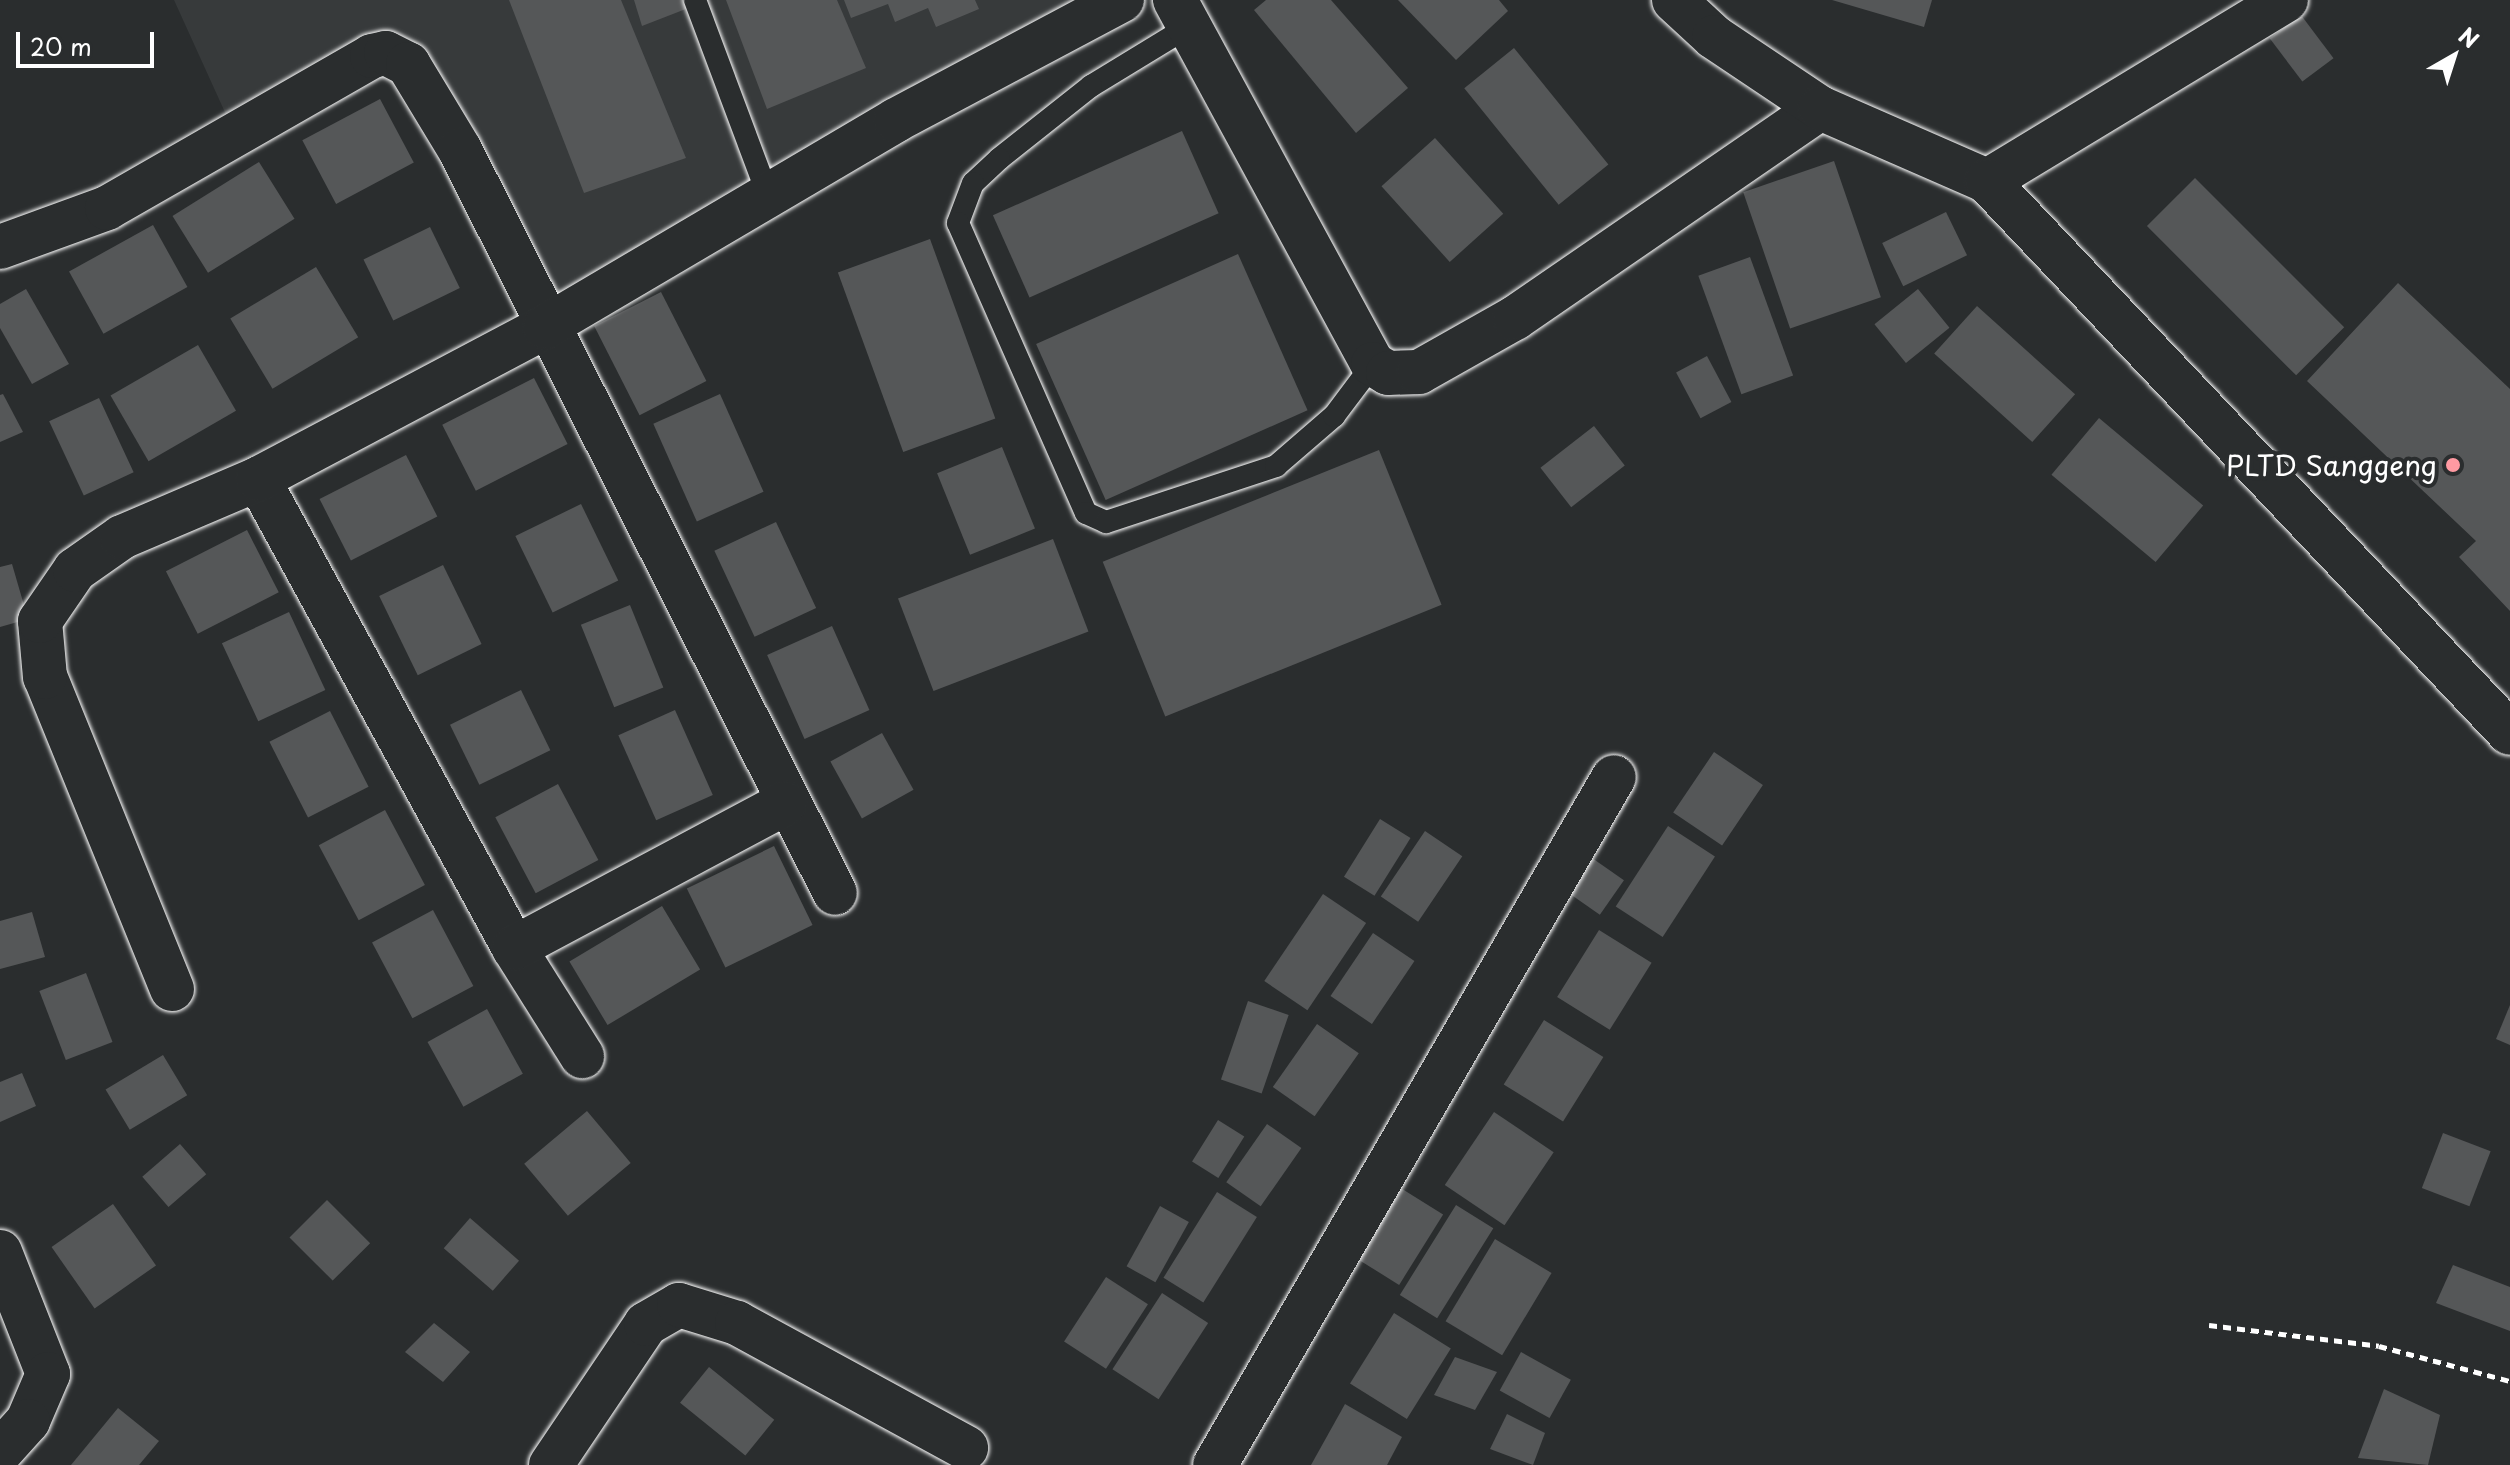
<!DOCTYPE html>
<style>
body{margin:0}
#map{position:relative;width:2510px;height:1465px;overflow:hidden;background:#2a2d2e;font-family:"Playpen Sans",sans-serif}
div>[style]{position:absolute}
.built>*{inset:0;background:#373a3b}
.building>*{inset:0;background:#555758;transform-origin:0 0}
.path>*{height:5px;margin-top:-2.5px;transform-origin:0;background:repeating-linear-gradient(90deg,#fff 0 8px,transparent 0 14px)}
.roads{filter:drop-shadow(0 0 2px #fff) drop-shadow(0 0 2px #fff)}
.lane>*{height:22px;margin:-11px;padding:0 11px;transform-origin:11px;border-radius:11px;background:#2a2d2e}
.street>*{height:44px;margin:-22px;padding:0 22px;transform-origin:22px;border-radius:22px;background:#2a2d2e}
.dots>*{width:22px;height:22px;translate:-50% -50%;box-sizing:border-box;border:4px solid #2a2d2e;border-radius:50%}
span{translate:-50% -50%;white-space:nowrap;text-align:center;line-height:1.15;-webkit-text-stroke:8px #2a2d2e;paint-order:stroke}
.poi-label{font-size:28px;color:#fff}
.right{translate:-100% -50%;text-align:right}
.north{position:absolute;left:2414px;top:16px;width:80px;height:80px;-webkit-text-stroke:6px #2a2d2e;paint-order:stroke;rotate:39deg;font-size:22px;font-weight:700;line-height:32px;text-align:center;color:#fff}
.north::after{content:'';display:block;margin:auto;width:28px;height:36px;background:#fff;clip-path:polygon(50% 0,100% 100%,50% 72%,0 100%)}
.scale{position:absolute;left:16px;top:32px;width:138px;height:36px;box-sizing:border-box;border:4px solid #fff;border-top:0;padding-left:10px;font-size:24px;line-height:28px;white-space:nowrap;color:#fff;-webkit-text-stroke:6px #2a2d2e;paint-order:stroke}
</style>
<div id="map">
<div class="built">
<i style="clip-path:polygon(174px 0,1089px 0,548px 319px,393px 40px,238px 141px)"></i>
</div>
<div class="building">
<i style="clip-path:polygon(509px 0,621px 0,686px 158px,584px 193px)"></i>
<i style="clip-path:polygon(634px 0,709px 0,642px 26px)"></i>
<i style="clip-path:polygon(726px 0,837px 0,866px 68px,767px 109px)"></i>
<i style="clip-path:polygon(844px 0,975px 0,979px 9px,936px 27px,928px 8px,895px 22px,888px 4px,851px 18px)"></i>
<i style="clip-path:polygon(1266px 0,1331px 0,1408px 88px,1356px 133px,1254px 10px)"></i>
<i style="clip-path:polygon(1398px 0,1499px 0,1508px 11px,1456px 60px)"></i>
<i style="clip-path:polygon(1832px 0,1932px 0,1924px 27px)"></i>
<i style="left:2301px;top:15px;width:54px;height:39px;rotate:53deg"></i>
<i style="left:1514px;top:48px;width:150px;height:64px;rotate:51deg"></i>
<i style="left:380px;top:99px;width:72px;height:88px;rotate:62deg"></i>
<i style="left:1182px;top:131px;width:90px;height:207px;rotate:66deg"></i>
<i style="left:1435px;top:138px;width:102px;height:72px;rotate:48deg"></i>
<i style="left:1834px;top:161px;width:144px;height:96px;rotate:71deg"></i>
<i style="left:259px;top:162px;width:67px;height:102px;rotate:58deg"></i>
<i style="left:2195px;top:178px;width:211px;height:68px;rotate:45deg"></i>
<i style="left:1946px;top:212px;width:48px;height:71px;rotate:64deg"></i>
<i style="left:153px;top:225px;width:71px;height:96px;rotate:61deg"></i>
<i style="left:430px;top:227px;width:68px;height:74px;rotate:64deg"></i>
<i style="left:930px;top:239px;width:191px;height:98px;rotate:70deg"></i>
<i style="left:1238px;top:254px;width:171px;height:221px;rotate:66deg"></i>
<i style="left:1750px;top:257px;width:126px;height:55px;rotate:70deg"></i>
<i style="left:316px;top:267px;width:82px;height:100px;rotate:59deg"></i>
<i style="clip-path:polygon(2398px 283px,2510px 389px,2510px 611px,2459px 557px,2476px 541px,2307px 381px)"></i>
<i style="clip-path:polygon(26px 289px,69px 364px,32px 384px,0 328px,0 304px)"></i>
<i style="left:1918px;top:289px;width:50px;height:56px;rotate:51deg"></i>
<i style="left:661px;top:292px;width:100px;height:75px;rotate:63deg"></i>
<i style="left:1977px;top:306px;width:132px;height:64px;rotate:42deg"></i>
<i style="left:198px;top:345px;width:76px;height:101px;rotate:60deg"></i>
<i style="left:1707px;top:356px;width:52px;height:35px;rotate:62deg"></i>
<i style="left:534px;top:378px;width:74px;height:103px;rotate:63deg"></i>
<i style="clip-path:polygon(3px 394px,23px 432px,0 442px,0 395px)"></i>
<i style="left:720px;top:394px;width:107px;height:73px;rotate:66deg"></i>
<i style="left:99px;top:398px;width:82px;height:55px;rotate:65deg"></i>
<i style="left:2099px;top:418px;width:136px;height:74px;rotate:40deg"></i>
<i style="left:1594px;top:426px;width:50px;height:68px;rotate:52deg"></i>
<i style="left:1002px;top:447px;width:88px;height:70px;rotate:68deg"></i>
<i style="left:1379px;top:450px;width:167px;height:298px;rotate:68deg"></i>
<i style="left:406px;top:455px;width:69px;height:97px;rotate:63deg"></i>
<i style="left:581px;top:504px;width:85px;height:73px;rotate:64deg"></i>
<i style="left:776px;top:522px;width:95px;height:68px;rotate:65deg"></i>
<i style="left:247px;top:530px;width:70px;height:91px;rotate:63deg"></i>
<i style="left:1053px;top:539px;width:99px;height:166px;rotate:69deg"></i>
<i style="clip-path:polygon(12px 564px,28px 619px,0 627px,0 567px)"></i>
<i style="left:443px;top:565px;width:88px;height:71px;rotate:64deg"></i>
<i style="left:630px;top:605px;width:89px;height:53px;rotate:68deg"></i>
<i style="left:289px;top:612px;width:86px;height:74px;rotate:65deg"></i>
<i style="left:832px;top:626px;width:92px;height:71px;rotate:66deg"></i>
<i style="left:521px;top:690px;width:67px;height:79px;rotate:64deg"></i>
<i style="left:675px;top:710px;width:93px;height:62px;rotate:66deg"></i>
<i style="left:330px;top:711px;width:85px;height:68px;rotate:63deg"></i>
<i style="left:882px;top:733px;width:65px;height:59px;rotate:61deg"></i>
<i style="left:1714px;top:752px;width:59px;height:73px;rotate:34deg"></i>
<i style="left:558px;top:784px;width:86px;height:71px;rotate:62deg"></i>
<i style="left:385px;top:810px;width:85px;height:75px;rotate:62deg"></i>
<i style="left:1380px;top:819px;width:36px;height:68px;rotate:32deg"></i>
<i style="left:1668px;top:826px;width:56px;height:96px;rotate:33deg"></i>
<i style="left:1425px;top:831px;width:45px;height:79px;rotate:34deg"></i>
<i style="left:774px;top:846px;width:88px;height:97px;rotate:64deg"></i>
<i style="left:1592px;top:858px;width:39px;height:42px;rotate:35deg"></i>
<i style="left:1323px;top:894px;width:52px;height:105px;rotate:34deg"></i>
<i style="left:662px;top:906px;width:74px;height:108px;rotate:59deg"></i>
<i style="left:433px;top:910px;width:86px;height:69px;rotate:62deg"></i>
<i style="clip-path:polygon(32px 912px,45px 957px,0 969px,0 921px)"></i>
<i style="left:1599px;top:930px;width:62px;height:79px;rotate:32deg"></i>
<i style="left:1373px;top:933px;width:50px;height:76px;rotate:34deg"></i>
<i style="left:86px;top:973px;width:74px;height:50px;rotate:69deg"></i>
<i style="left:1248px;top:1001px;width:43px;height:83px;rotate:19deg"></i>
<i style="clip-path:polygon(2510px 1005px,2510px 1045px,2496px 1039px)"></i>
<i style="left:487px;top:1009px;width:74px;height:68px;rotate:61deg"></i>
<i style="left:1544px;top:1020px;width:70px;height:76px;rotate:32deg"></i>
<i style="left:1317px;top:1024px;width:51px;height:77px;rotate:35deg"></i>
<i style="left:163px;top:1055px;width:47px;height:67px;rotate:59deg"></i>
<i style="clip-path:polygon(22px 1073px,36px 1106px,0 1122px,0 1082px)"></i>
<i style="left:587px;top:1111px;width:68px;height:82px;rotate:50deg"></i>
<i style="left:1494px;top:1112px;width:72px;height:88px;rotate:34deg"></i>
<i style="left:1218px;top:1120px;width:31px;height:49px;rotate:32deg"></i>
<i style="left:1267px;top:1124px;width:42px;height:71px;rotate:35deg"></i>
<i style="left:2443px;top:1133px;width:51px;height:59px;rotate:21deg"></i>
<i style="left:180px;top:1144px;width:40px;height:50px;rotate:49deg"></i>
<i style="left:1399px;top:1187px;width:52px;height:83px;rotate:32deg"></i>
<i style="left:1217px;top:1192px;width:47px;height:101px;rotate:32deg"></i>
<i style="left:327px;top:1200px;width:61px;height:53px;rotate:45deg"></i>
<i style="left:113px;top:1204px;width:75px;height:75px;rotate:55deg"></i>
<i style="left:1456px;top:1205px;width:44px;height:106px;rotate:32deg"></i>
<i style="left:1160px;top:1206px;width:33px;height:69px;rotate:29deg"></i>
<i style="left:470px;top:1218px;width:65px;height:40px;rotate:41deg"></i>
<i style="left:1495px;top:1239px;width:66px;height:96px;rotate:31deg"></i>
<i style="clip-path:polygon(2453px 1265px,2510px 1287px,2510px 1331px,2436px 1303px)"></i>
<i style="left:1106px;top:1277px;width:50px;height:77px;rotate:33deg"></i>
<i style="left:1162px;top:1293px;width:55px;height:91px;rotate:33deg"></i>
<i style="left:1394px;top:1313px;width:67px;height:83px;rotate:32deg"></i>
<i style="clip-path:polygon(434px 1323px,470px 1352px,443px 1382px,405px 1352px)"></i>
<i style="left:1521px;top:1352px;width:57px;height:44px;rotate:29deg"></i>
<i style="clip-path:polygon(1455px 1357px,1497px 1372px,1475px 1410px,1434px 1395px)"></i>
<i style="left:709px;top:1367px;width:84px;height:46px;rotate:39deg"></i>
<i style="clip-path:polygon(2384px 1389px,2440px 1415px,2428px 1465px,2358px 1458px)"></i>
<i style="clip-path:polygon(1345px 1404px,1402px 1437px,1387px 1465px,1311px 1465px)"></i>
<i style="clip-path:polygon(118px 1408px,159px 1441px,139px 1465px,71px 1465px)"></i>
<i style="clip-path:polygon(1507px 1414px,1545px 1433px,1533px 1465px,1490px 1449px)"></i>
</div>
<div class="path">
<i style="left:2209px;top:1325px;width:171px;rotate:7deg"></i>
<i style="left:2379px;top:1346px;width:136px;rotate:15deg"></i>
</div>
<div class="roads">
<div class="lane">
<i style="left:695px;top:0;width:208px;rotate:69.5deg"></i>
<i style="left:1186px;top:28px;width:111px;rotate:148.6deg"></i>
<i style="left:1091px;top:86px;width:117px;rotate:141.6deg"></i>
<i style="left:999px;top:159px;width:35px;rotate:137deg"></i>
<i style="left:973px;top:183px;width:43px;rotate:110.6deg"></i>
<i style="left:958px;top:223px;width:317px;rotate:66.2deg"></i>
<i style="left:1086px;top:513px;width:22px;rotate:24deg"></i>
<i style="left:1106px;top:522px;width:179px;rotate:-18.2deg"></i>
<i style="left:1276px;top:466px;width:77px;rotate:-40.8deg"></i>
<i style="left:1334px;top:416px;width:65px;rotate:-53.1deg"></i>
</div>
<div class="street">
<i style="left:1175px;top:0;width:414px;rotate:61.5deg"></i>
<i style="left:1373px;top:364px;width:17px;rotate:31deg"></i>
<i style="left:1388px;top:373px;width:31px;rotate:-2deg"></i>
<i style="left:1419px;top:372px;width:110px;rotate:-29.4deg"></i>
<i style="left:1515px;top:318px;width:370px;rotate:-34.5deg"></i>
<i style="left:1674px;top:0;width:54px;rotate:42.8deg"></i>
<i style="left:1714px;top:37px;width:128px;rotate:33.8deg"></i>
<i style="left:1820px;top:108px;width:182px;rotate:23.6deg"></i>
<i style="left:2286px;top:0;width:350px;rotate:148.8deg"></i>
<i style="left:1987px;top:181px;width:760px;rotate:46.55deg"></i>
<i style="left:0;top:247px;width:114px;rotate:-20deg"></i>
<i style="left:107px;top:208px;width:305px;rotate:-29.8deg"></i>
<i style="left:372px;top:56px;width:14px;rotate:-12deg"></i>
<i style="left:386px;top:53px;width:25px;rotate:27deg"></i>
<i style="left:408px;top:64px;width:100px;rotate:58.8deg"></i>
<i style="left:460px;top:150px;width:832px;rotate:63.22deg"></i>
<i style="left:258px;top:479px;width:534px;rotate:61.37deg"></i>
<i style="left:514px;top:948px;width:128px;rotate:57.8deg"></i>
<i style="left:514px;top:948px;width:307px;rotate:-28.1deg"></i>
<i style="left:172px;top:989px;width:337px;rotate:-112.1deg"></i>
<i style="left:45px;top:677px;width:56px;rotate:-95.1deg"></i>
<i style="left:40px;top:621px;width:62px;rotate:-55.5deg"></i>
<i style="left:75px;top:570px;width:57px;rotate:-35.1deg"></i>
<i style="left:122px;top:537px;width:148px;rotate:-23.1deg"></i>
<i style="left:258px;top:479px;width:325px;rotate:-27.9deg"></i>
<i style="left:545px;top:327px;width:407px;rotate:-30.5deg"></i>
<i style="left:896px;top:120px;width:256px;rotate:-28deg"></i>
<i style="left:0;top:1252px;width:131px;rotate:68.5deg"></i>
<i style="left:48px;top:1374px;width:51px;rotate:113.1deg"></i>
<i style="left:28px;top:1421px;width:42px;rotate:132.1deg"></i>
<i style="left:551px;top:1465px;width:170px;rotate:-56deg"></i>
<i style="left:646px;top:1324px;width:38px;rotate:-30deg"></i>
<i style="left:679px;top:1305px;width:61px;rotate:17.2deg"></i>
<i style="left:737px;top:1323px;width:261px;rotate:28.6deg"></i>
<i style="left:1215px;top:1465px;width:795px;rotate:-59.89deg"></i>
</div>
</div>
<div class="dots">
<i style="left:2453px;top:465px;background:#ff9aa2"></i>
</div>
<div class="poi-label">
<span class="right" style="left:2437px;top:465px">PLTD Sanggeng</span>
</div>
<div class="north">N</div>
<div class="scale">20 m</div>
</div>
